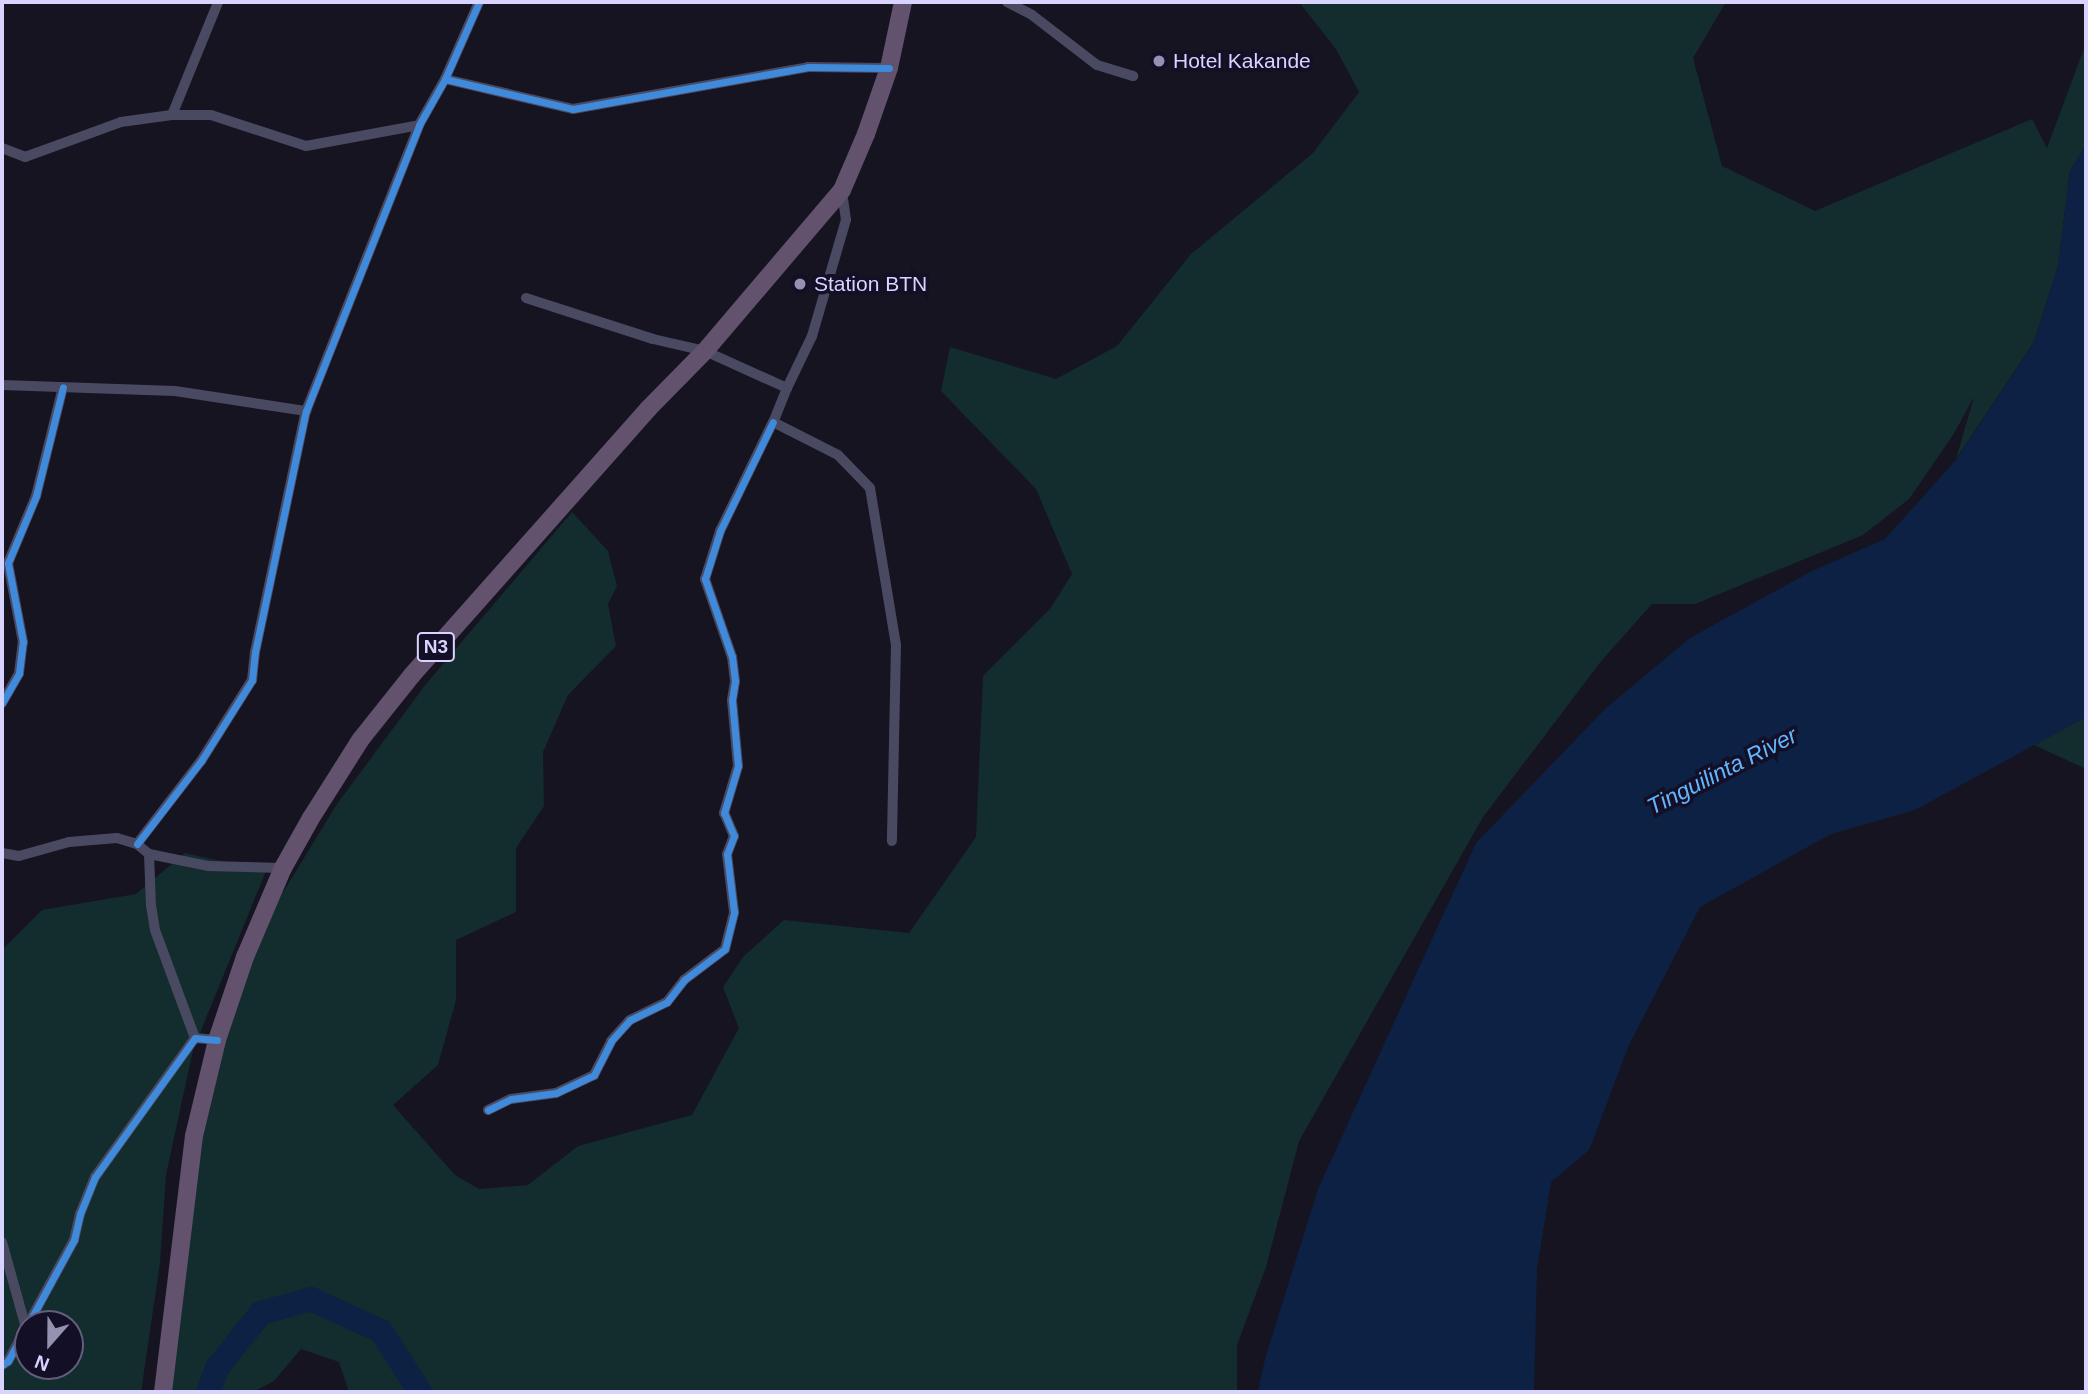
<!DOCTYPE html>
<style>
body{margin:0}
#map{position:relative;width:2088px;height:1394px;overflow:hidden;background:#161421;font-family:Helvetica,sans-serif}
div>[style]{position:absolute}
.green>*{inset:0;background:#132c2d}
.water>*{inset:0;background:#0d2144}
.river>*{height:24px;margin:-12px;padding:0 12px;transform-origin:12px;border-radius:12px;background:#0d2144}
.minor>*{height:10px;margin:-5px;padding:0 5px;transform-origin:5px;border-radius:5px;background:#4a4962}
.trunk>*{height:18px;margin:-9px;padding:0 9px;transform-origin:9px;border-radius:9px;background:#62526e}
.cycleway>*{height:7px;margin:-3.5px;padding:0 3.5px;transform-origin:3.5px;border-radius:3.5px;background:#408adc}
.dots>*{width:19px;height:19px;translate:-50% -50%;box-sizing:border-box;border:4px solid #130f26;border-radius:50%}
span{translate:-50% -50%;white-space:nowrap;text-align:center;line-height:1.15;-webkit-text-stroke:7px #130f26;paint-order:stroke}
.shield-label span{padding:2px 5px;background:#130f26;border:2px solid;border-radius:5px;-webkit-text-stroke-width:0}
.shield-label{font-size:19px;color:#d9d4ff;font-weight:700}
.poi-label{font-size:21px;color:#d9d4ff}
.left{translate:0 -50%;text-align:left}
.water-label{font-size:23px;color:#62b6ff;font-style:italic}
.frame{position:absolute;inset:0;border:4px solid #d9d4ff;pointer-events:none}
.north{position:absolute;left:14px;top:1310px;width:70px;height:70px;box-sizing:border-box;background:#130f26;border:2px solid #625e7d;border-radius:50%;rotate:201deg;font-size:19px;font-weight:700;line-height:28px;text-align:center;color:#d9d4ff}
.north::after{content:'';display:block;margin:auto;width:24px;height:32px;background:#9591b1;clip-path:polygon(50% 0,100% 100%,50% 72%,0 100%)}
</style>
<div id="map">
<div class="green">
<i style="clip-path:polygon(1299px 2px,1726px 2px,1693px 58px,1722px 166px,1815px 211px,2032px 119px,2047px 148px,2086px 43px,2086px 145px,2070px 171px,2058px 266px,2034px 342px,1956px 459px,1974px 397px,1953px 435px,1909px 499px,1863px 535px,1695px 604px,1652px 604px,1602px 660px,1483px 817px,1299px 1141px,1266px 1267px,1237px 1345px,1237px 1392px,349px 1392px,339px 1362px,301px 1349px,274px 1381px,253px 1392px,160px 1392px,210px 1095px,232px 1013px,274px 907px,337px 804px,426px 684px,572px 512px,608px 551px,617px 586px,608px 604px,616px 646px,568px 695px,543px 752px,544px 806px,516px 848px,516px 912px,456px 940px,456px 1000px,438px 1065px,393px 1105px,455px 1175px,479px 1189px,528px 1185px,578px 1146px,692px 1115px,739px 1028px,723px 987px,743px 957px,784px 920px,909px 933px,976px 837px,983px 676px,1050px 609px,1072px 574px,1036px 489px,941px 391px,950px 347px,1056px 379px,1117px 346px,1191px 254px,1313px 153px,1359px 92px,1336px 49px)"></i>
<i style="clip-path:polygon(2086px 717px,2086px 769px,2034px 745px)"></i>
<i style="clip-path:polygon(evenodd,185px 853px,266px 871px,193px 1050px,166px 1175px,160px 1263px,141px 1392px,2px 1392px,2px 950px,42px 910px,136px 894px,185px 853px,28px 1324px,70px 1324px,70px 1366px,28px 1366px,28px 1324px)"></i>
</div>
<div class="water">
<i style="clip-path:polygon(2086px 145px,2086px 717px,1915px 810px,1831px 834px,1700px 907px,1629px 1045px,1589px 1150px,1551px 1182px,1537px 1269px,1534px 1392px,1258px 1392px,1265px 1359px,1318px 1189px,1476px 843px,1606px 708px,1690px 638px,1812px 571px,1885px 539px,1956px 460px,2034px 342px,2058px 266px,2070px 171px)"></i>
</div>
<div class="river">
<i style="left:208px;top:1392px;width:26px;rotate:-69deg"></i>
<i style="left:217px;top:1368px;width:70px;rotate:-51.3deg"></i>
<i style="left:261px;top:1313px;width:52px;rotate:-15.6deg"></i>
<i style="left:311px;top:1299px;width:77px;rotate:24.6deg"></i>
<i style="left:381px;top:1331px;width:72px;rotate:57.4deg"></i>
</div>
<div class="minor">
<i style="left:1007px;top:2px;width:28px;rotate:27deg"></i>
<i style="left:1032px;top:15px;width:82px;rotate:37.6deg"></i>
<i style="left:1097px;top:65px;width:38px;rotate:17deg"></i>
<i style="left:445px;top:79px;width:131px;rotate:13.2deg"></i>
<i style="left:573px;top:109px;width:239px;rotate:-10.1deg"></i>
<i style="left:808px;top:67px;width:81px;rotate:0.7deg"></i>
<i style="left:172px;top:115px;width:122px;rotate:-67.8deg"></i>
<i style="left:2px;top:148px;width:25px;rotate:21deg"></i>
<i style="left:25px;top:157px;width:102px;rotate:-20deg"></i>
<i style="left:121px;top:122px;width:51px;rotate:-7.8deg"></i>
<i style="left:172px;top:115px;width:39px"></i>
<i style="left:211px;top:115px;width:100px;rotate:18.1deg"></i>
<i style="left:306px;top:146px;width:115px;rotate:-10.5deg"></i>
<i style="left:526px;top:298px;width:133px;rotate:17.9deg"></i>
<i style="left:653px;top:339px;width:53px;rotate:13deg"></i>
<i style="left:705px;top:351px;width:90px;rotate:24.3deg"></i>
<i style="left:787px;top:388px;width:58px;rotate:-64.3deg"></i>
<i style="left:812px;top:336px;width:121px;rotate:-73.7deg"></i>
<i style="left:846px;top:220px;width:30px;rotate:-98deg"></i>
<i style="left:2px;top:385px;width:173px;rotate:2deg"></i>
<i style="left:175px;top:391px;width:133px;rotate:8.7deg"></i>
<i style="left:787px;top:388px;width:37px;rotate:112deg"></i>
<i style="left:773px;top:422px;width:73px;rotate:26.9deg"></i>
<i style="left:838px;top:455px;width:46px;rotate:45.9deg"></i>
<i style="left:870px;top:488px;width:159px;rotate:80.6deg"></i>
<i style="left:896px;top:645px;width:196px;rotate:91.2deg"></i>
<i style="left:2px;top:703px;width:34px;rotate:-60deg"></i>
<i style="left:19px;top:673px;width:31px;rotate:-83deg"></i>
<i style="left:23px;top:642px;width:80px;rotate:-100.8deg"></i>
<i style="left:8px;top:563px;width:73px;rotate:-67.3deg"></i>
<i style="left:36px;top:496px;width:112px;rotate:-76.1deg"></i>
<i style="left:137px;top:844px;width:105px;rotate:-52.4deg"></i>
<i style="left:201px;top:761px;width:96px;rotate:-57.8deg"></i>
<i style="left:252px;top:680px;width:28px;rotate:-84deg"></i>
<i style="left:255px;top:652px;width:246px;rotate:-78.1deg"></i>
<i style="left:306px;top:411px;width:308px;rotate:-68.4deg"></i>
<i style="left:419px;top:125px;width:53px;rotate:-60.5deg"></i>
<i style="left:445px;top:79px;width:84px;rotate:-66.2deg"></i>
<i style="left:2px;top:853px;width:17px;rotate:10deg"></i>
<i style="left:19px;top:856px;width:52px;rotate:-15.6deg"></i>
<i style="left:69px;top:842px;width:48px;rotate:-4.8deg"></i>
<i style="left:117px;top:838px;width:21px;rotate:17deg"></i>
<i style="left:137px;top:844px;width:16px;rotate:40deg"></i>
<i style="left:149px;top:854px;width:60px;rotate:11.5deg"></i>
<i style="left:208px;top:866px;width:75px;rotate:1.5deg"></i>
<i style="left:149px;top:854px;width:51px;rotate:87.8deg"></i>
<i style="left:151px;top:905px;width:25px;rotate:81deg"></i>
<i style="left:155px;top:930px;width:115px;rotate:69.7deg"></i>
<i style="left:488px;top:1110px;width:25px;rotate:-26deg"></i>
<i style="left:511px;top:1099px;width:45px;rotate:-7.6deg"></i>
<i style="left:556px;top:1093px;width:42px;rotate:-25.3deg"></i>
<i style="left:594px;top:1075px;width:38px;rotate:-63deg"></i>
<i style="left:611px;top:1041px;width:28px;rotate:-48deg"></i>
<i style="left:630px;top:1020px;width:41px;rotate:-25.9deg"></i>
<i style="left:667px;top:1002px;width:28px;rotate:-52deg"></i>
<i style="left:684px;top:980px;width:51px;rotate:-37.1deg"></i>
<i style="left:725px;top:949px;width:38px;rotate:-76deg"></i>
<i style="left:734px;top:912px;width:58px;rotate:-96.9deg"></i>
<i style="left:727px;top:854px;width:19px;rotate:-69deg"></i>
<i style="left:734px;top:836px;width:25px;rotate:-113deg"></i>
<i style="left:724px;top:813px;width:49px;rotate:-73.4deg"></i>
<i style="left:738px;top:766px;width:66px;rotate:-95.2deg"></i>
<i style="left:732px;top:700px;width:19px;rotate:-81deg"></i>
<i style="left:735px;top:681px;width:24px;rotate:-97deg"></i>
<i style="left:732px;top:657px;width:83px;rotate:-109.1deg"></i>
<i style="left:705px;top:579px;width:50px;rotate:-72.6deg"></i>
<i style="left:720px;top:531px;width:121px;rotate:-64.1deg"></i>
<i style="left:2px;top:1242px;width:89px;rotate:74.4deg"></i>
<i style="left:2px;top:1365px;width:7px;rotate:-34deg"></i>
<i style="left:8px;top:1361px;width:138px;rotate:-61.4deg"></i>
<i style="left:74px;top:1240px;width:27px;rotate:-77deg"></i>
<i style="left:80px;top:1214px;width:40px;rotate:-68deg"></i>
<i style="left:95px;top:1177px;width:171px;rotate:-54.3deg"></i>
<i style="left:195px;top:1038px;width:22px;rotate:5deg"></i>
</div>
<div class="trunk">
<i style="left:163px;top:1392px;width:258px;rotate:-83.1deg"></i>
<i style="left:194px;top:1136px;width:99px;rotate:-76.5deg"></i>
<i style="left:217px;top:1040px;width:88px;rotate:-71.4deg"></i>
<i style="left:245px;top:957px;width:97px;rotate:-66.9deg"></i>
<i style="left:283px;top:868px;width:57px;rotate:-60.8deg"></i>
<i style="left:311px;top:818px;width:93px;rotate:-57.7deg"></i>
<i style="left:361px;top:739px;width:82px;rotate:-51.4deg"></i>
<i style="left:412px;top:675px;width:356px;rotate:-48.4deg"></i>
<i style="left:648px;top:409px;width:81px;rotate:-45.5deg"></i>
<i style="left:705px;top:351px;width:211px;rotate:-49.6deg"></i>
<i style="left:842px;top:190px;width:61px;rotate:-66.8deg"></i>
<i style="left:866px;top:134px;width:70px;rotate:-70.8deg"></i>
<i style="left:889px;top:68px;width:67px;rotate:-78deg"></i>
</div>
<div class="cycleway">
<i style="left:445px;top:79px;width:131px;rotate:13.2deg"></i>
<i style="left:573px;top:109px;width:239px;rotate:-10.1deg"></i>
<i style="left:808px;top:67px;width:81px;rotate:0.7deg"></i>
<i style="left:2px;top:703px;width:34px;rotate:-60deg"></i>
<i style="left:19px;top:673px;width:31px;rotate:-83deg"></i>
<i style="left:23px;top:642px;width:80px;rotate:-100.8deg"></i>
<i style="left:8px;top:563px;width:73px;rotate:-67.3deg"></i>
<i style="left:36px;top:496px;width:112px;rotate:-76.1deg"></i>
<i style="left:137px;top:844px;width:105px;rotate:-52.4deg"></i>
<i style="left:201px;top:761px;width:96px;rotate:-57.8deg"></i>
<i style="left:252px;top:680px;width:28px;rotate:-84deg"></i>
<i style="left:255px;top:652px;width:246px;rotate:-78.1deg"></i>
<i style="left:306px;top:411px;width:308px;rotate:-68.4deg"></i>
<i style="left:419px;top:125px;width:53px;rotate:-60.5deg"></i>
<i style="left:445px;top:79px;width:84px;rotate:-66.2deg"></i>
<i style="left:488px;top:1110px;width:25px;rotate:-26deg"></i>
<i style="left:511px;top:1099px;width:45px;rotate:-7.6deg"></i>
<i style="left:556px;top:1093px;width:42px;rotate:-25.3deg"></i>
<i style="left:594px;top:1075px;width:38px;rotate:-63deg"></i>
<i style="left:611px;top:1041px;width:28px;rotate:-48deg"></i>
<i style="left:630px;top:1020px;width:41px;rotate:-25.9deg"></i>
<i style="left:667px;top:1002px;width:28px;rotate:-52deg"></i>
<i style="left:684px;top:980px;width:51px;rotate:-37.1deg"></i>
<i style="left:725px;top:949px;width:38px;rotate:-76deg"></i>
<i style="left:734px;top:912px;width:58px;rotate:-96.9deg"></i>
<i style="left:727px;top:854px;width:19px;rotate:-69deg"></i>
<i style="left:734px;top:836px;width:25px;rotate:-113deg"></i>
<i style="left:724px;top:813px;width:49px;rotate:-73.4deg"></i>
<i style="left:738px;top:766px;width:66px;rotate:-95.2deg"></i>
<i style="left:732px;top:700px;width:19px;rotate:-81deg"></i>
<i style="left:735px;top:681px;width:24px;rotate:-97deg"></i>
<i style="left:732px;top:657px;width:83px;rotate:-109.1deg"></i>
<i style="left:705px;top:579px;width:50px;rotate:-72.6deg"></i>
<i style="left:720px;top:531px;width:121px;rotate:-64.1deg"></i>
<i style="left:2px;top:1365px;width:7px;rotate:-34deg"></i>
<i style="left:8px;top:1361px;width:138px;rotate:-61.4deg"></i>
<i style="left:74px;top:1240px;width:27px;rotate:-77deg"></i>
<i style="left:80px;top:1214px;width:40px;rotate:-68deg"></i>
<i style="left:95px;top:1177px;width:171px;rotate:-54.3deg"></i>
<i style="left:195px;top:1038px;width:22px;rotate:5deg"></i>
</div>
<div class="dots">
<i style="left:1159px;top:61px;background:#9591b1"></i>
<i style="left:800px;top:284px;background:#9591b1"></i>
</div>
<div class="shield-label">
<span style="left:436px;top:647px">N3</span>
</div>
<div class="poi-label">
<span class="left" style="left:1173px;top:61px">Hotel Kakande</span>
<span class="left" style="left:814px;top:284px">Station BTN</span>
</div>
<div class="water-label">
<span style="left:1722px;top:771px;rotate:-27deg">Tinguilinta River</span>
</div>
<div class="frame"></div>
<div class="north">N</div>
</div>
